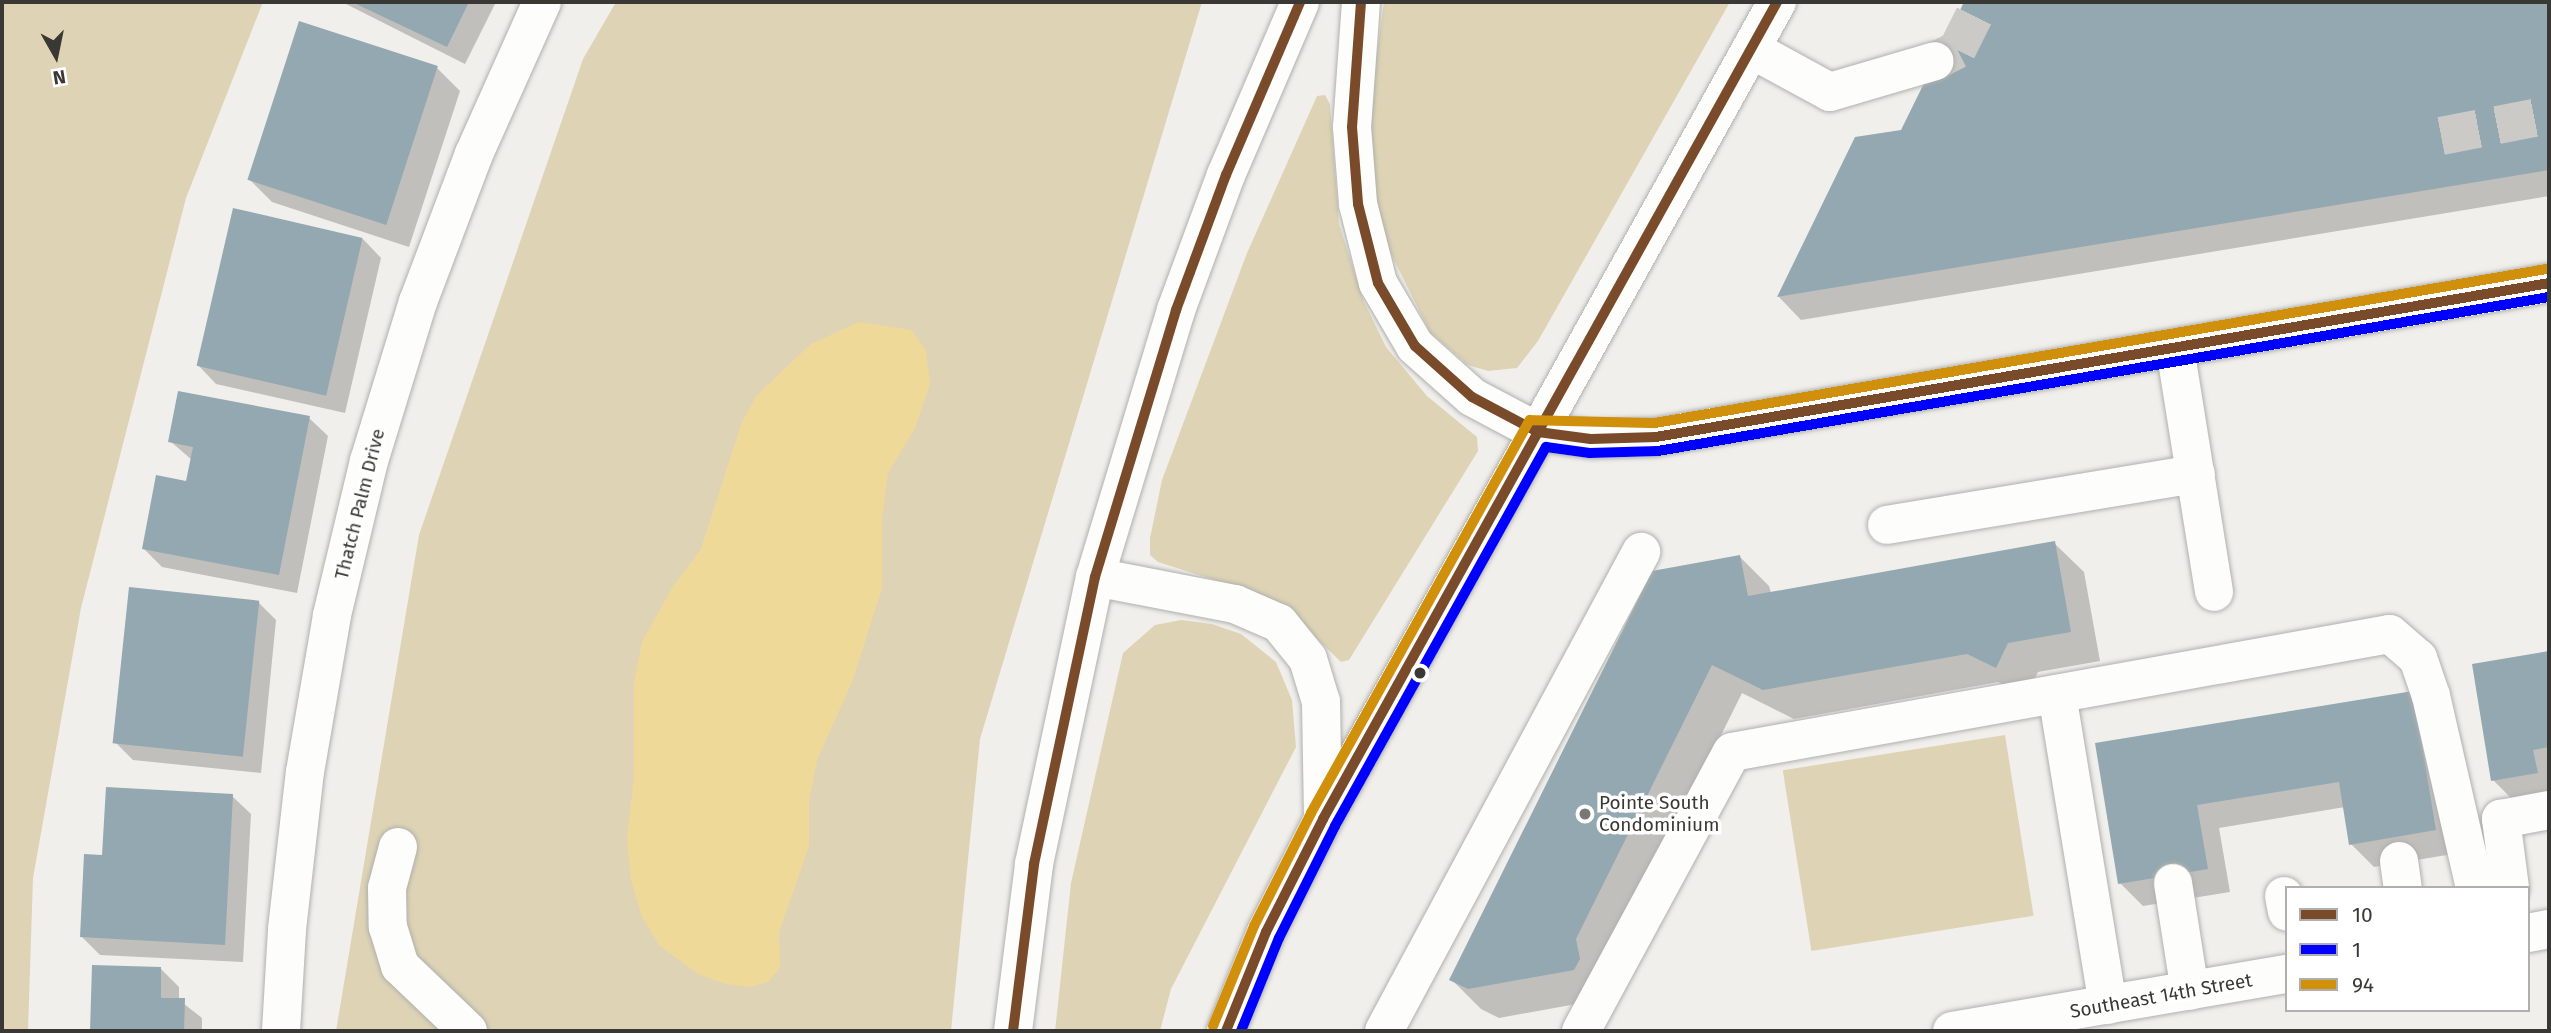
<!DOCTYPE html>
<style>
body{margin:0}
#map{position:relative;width:2551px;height:1033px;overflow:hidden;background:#f0efec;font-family:"Fira Sans",sans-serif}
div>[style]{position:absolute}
.green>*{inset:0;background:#ded4b5;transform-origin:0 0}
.water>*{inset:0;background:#efd999}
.shadow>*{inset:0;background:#0003}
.building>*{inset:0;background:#93a8b0;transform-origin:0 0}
.minor-tunnel>*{height:38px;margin-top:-19px;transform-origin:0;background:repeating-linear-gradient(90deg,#cbcac7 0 38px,transparent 0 57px)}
.roads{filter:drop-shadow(0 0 2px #b0b0ad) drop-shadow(0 0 2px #b0b0ad)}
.minor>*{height:38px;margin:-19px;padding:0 19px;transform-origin:19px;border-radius:19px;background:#fdfdfc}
.major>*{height:38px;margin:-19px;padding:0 19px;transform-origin:19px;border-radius:19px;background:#fdfdfc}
.bus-1>*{height:10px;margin:-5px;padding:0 5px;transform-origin:5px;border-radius:5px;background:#7a4b2a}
.bus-2>*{height:10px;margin:-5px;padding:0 5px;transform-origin:5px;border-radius:5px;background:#00f}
.bus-3>*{height:10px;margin:-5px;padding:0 5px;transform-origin:5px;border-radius:5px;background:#d1900b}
.dots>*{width:19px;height:19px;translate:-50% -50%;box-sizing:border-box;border:4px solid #fff;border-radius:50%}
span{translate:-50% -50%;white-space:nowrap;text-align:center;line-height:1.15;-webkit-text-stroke:7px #fff;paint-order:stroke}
.street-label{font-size:19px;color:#393835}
.poi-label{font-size:19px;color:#393835}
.left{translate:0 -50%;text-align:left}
.frame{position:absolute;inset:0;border:4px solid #393835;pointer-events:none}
.legend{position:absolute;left:2285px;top:886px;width:245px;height:126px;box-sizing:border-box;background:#fff;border:2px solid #b0afae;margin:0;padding:9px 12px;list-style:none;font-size:21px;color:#393835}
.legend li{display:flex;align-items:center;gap:14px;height:35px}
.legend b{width:35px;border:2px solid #b0afae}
.north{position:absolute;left:21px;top:21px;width:70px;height:70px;-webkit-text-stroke:5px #fff;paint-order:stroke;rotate:171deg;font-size:19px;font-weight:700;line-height:28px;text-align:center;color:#393835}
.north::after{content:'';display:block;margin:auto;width:24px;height:32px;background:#393835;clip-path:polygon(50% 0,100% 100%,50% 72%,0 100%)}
</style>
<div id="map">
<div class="green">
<i style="clip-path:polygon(2px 2px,263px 2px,186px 198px,81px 608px,33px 878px,28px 1031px,2px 1031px)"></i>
<i style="clip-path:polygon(616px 2px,1202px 2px,980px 739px,951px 1031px,336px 1031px,419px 535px,583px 59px)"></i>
<i style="clip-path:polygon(1384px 2px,1730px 2px,1538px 341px,1517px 368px,1488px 371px,1468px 365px,1430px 332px,1390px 252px,1369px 175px,1369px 112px)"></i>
<i style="clip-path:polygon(1325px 95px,1330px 104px,1339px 224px,1364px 302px,1386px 347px,1427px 396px,1477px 437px,1478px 451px,1349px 660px,1341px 662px,1296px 618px,1259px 594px,1158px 562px,1150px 555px,1150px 538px,1162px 480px,1247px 253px,1317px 96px)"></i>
<i style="clip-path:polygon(1181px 620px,1212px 624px,1241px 634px,1276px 662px,1292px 700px,1296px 747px,1171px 989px,1160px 1031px,1055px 1031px,1071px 883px,1123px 653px,1155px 625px)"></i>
<i style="left:2005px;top:735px;width:183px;height:225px;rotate:81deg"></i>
</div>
<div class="water">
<i style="clip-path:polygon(859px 322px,911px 330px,926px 350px,930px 384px,915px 428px,888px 473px,882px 517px,882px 588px,852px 682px,817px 760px,809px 801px,809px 846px,779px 932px,780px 968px,768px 982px,749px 987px,726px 984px,700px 975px,660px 946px,642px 917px,631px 880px,627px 839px,634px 778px,634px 682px,642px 642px,672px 588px,701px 549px,742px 422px,757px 395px,811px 344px)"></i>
</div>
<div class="shadow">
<i style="clip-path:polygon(342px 2px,496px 2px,465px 64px)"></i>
<i style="clip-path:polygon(1966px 2px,2549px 2px,2549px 196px,1801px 320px,1779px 297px,1856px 139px,1903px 131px)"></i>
<i style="clip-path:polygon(437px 68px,460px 91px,409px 247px,272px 202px,249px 179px)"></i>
<i style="clip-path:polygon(363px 239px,381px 258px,345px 413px,216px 384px,198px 365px)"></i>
<i style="clip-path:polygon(309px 418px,328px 436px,297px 593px,162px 567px,144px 549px,188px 483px,192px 460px,170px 441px)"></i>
<i style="clip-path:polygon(2054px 543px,2084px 572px,2100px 661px,2038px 672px,2026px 696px,1998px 682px,1794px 719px,1742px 693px,1605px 969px,1604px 999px,1499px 1018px,1481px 1009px,1452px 980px,1740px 557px,1769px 586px,1771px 593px)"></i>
<i style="clip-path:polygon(258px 602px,276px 620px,261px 773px,133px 760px,115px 742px)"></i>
<i style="clip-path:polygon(2549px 653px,2549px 797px,2516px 803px,2493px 780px,2474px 666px)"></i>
<i style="clip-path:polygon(2413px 693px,2459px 853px,2374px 867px,2351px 844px,2345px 807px,2219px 828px,2230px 892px,2143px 906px,2120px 883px,2097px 745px)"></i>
<i style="clip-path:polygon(232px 796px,251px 814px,243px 962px,100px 955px,82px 937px,104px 857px)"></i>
<i style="clip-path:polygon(94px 967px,161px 969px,179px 987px,179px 1000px,202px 1018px,202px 1031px,92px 1031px)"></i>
</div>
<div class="building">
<i style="clip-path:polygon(352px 2px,469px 2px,447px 47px)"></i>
<i style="clip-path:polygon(1964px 2px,2549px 2px,2549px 170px,1777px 297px,1855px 137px,1901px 130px)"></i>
<i style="left:299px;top:21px;width:146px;height:167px;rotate:18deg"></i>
<i style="left:233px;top:208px;width:133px;height:162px;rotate:13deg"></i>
<i style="clip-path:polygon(178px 391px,310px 416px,279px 575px,142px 549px,156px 475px,186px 481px,193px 447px,168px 442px)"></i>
<i style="clip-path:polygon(2055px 541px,2071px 632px,2008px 643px,1996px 668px,1967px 654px,1763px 690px,1712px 665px,1576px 939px,1580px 959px,1574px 970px,1468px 989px,1449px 980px,1652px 571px,1740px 555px,1748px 596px)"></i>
<i style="left:129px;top:587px;width:131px;height:157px;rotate:6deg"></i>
<i style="clip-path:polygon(2549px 651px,2549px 747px,2533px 750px,2538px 773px,2491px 781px,2472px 664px)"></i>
<i style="clip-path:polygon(2413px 691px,2436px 830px,2349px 845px,2339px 782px,2197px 805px,2208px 869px,2118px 884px,2095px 743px)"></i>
<i style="clip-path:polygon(106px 787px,233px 794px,225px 945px,80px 937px,84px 854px,102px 855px)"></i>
<i style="clip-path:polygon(92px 965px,161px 967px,161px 998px,185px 998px,184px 1031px,90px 1031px)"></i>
</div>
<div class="minor-tunnel">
<i style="left:1935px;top:61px;width:25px;rotate:-27deg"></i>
<i style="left:1957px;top:50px;width:54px;rotate:-63.4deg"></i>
<i style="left:2441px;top:136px;width:110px;rotate:-11deg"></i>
</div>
<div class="roads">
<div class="minor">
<i style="left:1751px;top:49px;width:90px;rotate:28.6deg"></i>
<i style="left:1830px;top:92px;width:109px;rotate:-16.4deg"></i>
<i style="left:2175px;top:348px;width:247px;rotate:80.9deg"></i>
<i style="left:1538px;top:432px;width:53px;rotate:7.5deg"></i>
<i style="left:1591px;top:439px;width:65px;rotate:-1.8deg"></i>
<i style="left:1656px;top:437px;width:906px;rotate:-9.78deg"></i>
<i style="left:1887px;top:525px;width:313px;rotate:-9.4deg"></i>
<i style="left:2057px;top:694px;width:315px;rotate:80.7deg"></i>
<i style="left:398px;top:847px;width:42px;rotate:105deg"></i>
<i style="left:387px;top:888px;width:39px;rotate:89deg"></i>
<i style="left:388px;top:927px;width:41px;rotate:72.9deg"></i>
<i style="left:400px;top:966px;width:94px;rotate:43.7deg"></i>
<i style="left:2399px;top:861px;width:27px;rotate:82deg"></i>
<i style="left:2173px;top:883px;width:109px;rotate:81.1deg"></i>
<i style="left:2510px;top:888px;width:70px;rotate:-97.4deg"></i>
<i style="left:2501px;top:819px;width:49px;rotate:-10.6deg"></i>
<i style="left:2284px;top:896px;width:16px;rotate:79deg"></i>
<i style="left:2528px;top:933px;width:21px;rotate:-11deg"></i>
<i style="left:281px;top:1031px;width:102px;rotate:-86.6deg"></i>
<i style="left:287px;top:929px;width:158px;rotate:-83.5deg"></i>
<i style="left:305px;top:772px;width:159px;rotate:-80.2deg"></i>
<i style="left:332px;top:615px;width:158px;rotate:-76.5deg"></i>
<i style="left:369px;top:461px;width:166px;rotate:-72.9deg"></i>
<i style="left:418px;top:302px;width:158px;rotate:-69.3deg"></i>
<i style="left:474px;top:154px;width:167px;rotate:-65.9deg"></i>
<i style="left:1384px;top:1031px;width:544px;rotate:-61.78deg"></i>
<i style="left:1581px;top:1031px;width:317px;rotate:-61.6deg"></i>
<i style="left:1732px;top:752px;width:668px;rotate:-10.17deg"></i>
<i style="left:2390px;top:634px;width:37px;rotate:41deg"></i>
<i style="left:2418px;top:658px;width:40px;rotate:71.1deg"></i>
<i style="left:2431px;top:696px;width:197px;rotate:77.1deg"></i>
<i style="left:1952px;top:1031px;width:340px;rotate:-9.7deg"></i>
</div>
<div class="major">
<i style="left:1361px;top:2px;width:125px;rotate:94.1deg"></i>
<i style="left:1352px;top:127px;width:77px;rotate:85.5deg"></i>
<i style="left:1358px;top:204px;width:81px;rotate:75.8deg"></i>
<i style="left:1378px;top:283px;width:73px;rotate:59.6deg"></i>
<i style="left:1415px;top:346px;width:76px;rotate:41.8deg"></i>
<i style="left:1472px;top:397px;width:75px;rotate:27.9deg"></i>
<i style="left:1095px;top:577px;width:143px;rotate:10.9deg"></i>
<i style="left:1235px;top:604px;width:48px;rotate:23.4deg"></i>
<i style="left:1279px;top:623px;width:46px;rotate:51.1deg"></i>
<i style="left:1308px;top:659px;width:45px;rotate:73.2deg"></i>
<i style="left:1321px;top:702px;width:115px;rotate:89deg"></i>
<i style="left:1013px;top:1031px;width:168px;rotate:-82.8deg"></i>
<i style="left:1034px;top:864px;width:293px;rotate:-78deg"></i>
<i style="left:1095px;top:577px;width:279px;rotate:-73.1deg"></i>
<i style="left:1176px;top:310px;width:144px;rotate:-69.7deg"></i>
<i style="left:1226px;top:175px;width:188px;rotate:-66.8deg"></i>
<i style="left:1226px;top:1031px;width:107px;rotate:-68deg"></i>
<i style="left:1266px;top:932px;width:127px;rotate:-63.2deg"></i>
<i style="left:1323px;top:819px;width:935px;rotate:-60.94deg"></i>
</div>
</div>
<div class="bus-1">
<i style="left:1361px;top:2px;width:125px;rotate:94.1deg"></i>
<i style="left:1352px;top:127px;width:77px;rotate:85.5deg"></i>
<i style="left:1358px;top:204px;width:81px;rotate:75.8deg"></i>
<i style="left:1378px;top:283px;width:73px;rotate:59.6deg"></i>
<i style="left:1415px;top:346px;width:76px;rotate:41.8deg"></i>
<i style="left:1472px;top:397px;width:75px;rotate:27.9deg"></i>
<i style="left:1538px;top:432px;width:53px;rotate:7.5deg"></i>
<i style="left:1591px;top:439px;width:65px;rotate:-1.8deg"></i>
<i style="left:1656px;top:437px;width:906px;rotate:-9.78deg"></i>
<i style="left:1013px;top:1031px;width:168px;rotate:-82.8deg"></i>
<i style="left:1034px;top:864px;width:293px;rotate:-78deg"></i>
<i style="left:1095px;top:577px;width:279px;rotate:-73.1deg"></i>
<i style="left:1176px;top:310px;width:144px;rotate:-69.7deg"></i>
<i style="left:1226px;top:175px;width:188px;rotate:-66.8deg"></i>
<i style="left:1226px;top:1031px;width:107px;rotate:-68deg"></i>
<i style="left:1266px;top:932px;width:127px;rotate:-63.2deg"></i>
<i style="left:1323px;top:819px;width:935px;rotate:-60.94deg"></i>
</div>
<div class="bus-2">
<i style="left:1241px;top:1031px;width:100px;rotate:-67.8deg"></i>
<i style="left:1279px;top:938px;width:125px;rotate:-63.4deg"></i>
<i style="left:1335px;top:826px;width:434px;rotate:-60.9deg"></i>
<i style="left:1546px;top:447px;width:44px;rotate:7.8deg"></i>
<i style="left:1590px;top:453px;width:68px;rotate:-1.7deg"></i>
<i style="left:1658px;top:451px;width:904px;rotate:-9.81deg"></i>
</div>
<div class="bus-3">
<i style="left:1213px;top:1026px;width:108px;rotate:-67.7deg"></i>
<i style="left:1254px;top:926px;width:127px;rotate:-63.2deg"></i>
<i style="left:1311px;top:813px;width:450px;rotate:-60.9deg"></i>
<i style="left:1530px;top:420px;width:125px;rotate:1.4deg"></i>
<i style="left:1655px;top:423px;width:905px;rotate:-9.8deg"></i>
</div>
<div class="dots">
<i style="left:1420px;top:673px;background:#393835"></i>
<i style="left:1585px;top:814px;background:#797875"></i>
</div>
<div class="street-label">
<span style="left:360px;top:504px;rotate:-76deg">Thatch Palm Drive</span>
<span style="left:2161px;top:996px;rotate:-10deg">Southeast 14th Street</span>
</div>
<div class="poi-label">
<span class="left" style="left:1599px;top:814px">Pointe South<br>Condominium</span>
</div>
<div class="frame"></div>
<ul class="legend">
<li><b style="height:9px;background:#7a4b2a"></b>10</li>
<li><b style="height:9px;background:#00f"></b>1</li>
<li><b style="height:9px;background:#d1900b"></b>94</li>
</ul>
<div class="north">N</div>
</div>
